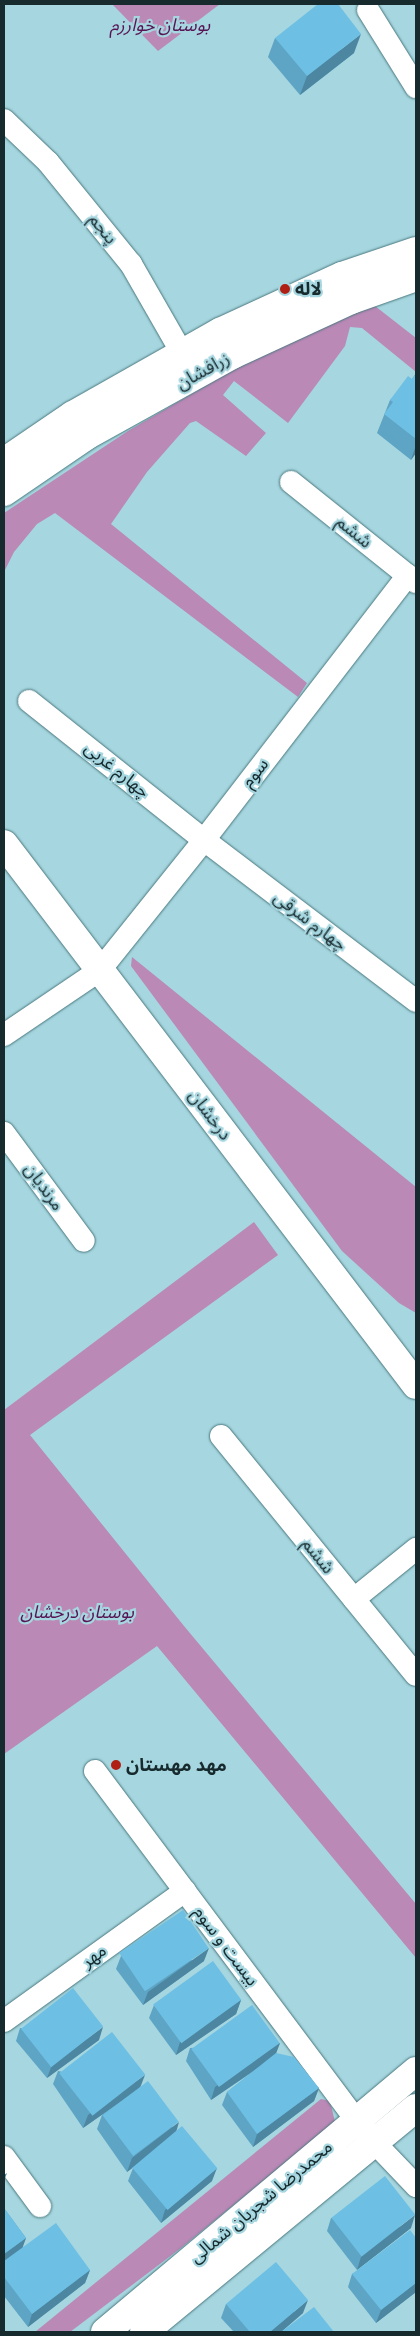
<!DOCTYPE html>
<meta charset="utf-8">
<style>
body{margin:0}
#map{position:relative;width:420px;height:2336px;overflow:hidden;background:#a6d6df;font-family:"IBM Plex Serif","Noto Sans Arabic",serif}
div>[style]{position:absolute}
.green>*{inset:0;background:#ba89b6}
.roads{filter:drop-shadow(0 0 1px #49777f) drop-shadow(0 0 1px #49777f)}
.street>*{height:22px;margin:-11px;padding:0 11px;transform-origin:11px;border-radius:11px;background:#fff}
.secondary>*{height:28px;margin:-14px;padding:0 14px;transform-origin:14px;border-radius:14px;background:#fff}
.wall>*{inset:0;background:#5ea4c4}
.shaded-wall>*{inset:0;background:#4c86a0}
.building>*{inset:0;background:#6dbfe4;transform-origin:0 0}
.dots>*{width:14px;height:14px;translate:-50% -50%;box-sizing:border-box;border:2px solid #a6d6df;border-radius:50%}
span{translate:-50% -50%;white-space:nowrap;text-align:center;line-height:1.15;-webkit-text-stroke:4.5px #a6d6df;paint-order:stroke}
.park-label{font-size:18px;color:#581555;font-style:italic}
.street-label{font-size:18px;color:#172a2e}
.poi-label{font-size:18px;color:#172a2e;font-weight:700}
.left{translate:0 -50%;text-align:left}
.frame{position:absolute;inset:0;border:5px solid #172a2e;pointer-events:none}
</style>
<div id="map">
<div class="green">
<i style="clip-path:polygon(112px 4px,220px 4px,158px 51px)"></i>
<i style="clip-path:polygon(375px 306px,416px 338px,416px 372px,362px 328px,350px 327px,345px 346px,288px 423px,234px 381px,223px 395px,266px 433px,246px 456px,196px 421px,190px 423px,147px 472px,111px 524px,307px 683px,298px 697px,55px 513px,37px 524px,14px 552px,4px 572px,4px 513px,128px 431px,243px 364px,333px 317px)"></i>
<i style="clip-path:polygon(132px 957px,416px 1187px,416px 1313px,399px 1303px,342px 1251px,131px 966px)"></i>
<i style="clip-path:polygon(254px 1222px,278px 1255px,30px 1435px,184px 1626px,416px 1904px,416px 1958px,157px 1646px,4px 1754px,4px 1410px)"></i>
<i style="clip-path:polygon(321px 2099px,330px 2101px,335px 2122px,181px 2248px,70px 2332px,35px 2332px)"></i>
</div>
<div class="roads">
<div class="street">
<i style="left:368px;top:10px;width:91px;rotate:58.1deg"></i>
<i style="left:4px;top:120px;width:61px;rotate:43.7deg"></i>
<i style="left:48px;top:162px;width:132px;rotate:50.9deg"></i>
<i style="left:131px;top:264px;width:103px;rotate:60.2deg"></i>
<i style="left:291px;top:482px;width:160px;rotate:38.7deg"></i>
<i style="left:29px;top:701px;width:223px;rotate:38.5deg"></i>
<i style="left:204px;top:840px;width:266px;rotate:37.2deg"></i>
<i style="left:4px;top:1035px;width:116px;rotate:-34.1deg"></i>
<i style="left:100px;top:970px;width:166px;rotate:-51.3deg"></i>
<i style="left:204px;top:840px;width:334px;rotate:-52.4deg"></i>
<i style="left:4px;top:1133px;width:134px;rotate:53.5deg"></i>
<i style="left:221px;top:1436px;width:308px;rotate:50.8deg"></i>
<i style="left:354px;top:1599px;width:80px;rotate:-38.9deg"></i>
<i style="left:95px;top:1771px;width:439px;rotate:53.2deg"></i>
<i style="left:358px;top:2122px;width:26px;rotate:51deg"></i>
<i style="left:374px;top:2142px;width:61px;rotate:46.3deg"></i>
<i style="left:4px;top:2021px;width:223px;rotate:-35.7deg"></i>
<i style="left:4px;top:2157px;width:61px;rotate:53.7deg"></i>
</div>
<div class="secondary">
<i style="left:4px;top:462px;width:83px;rotate:-34.3deg"></i>
<i style="left:73px;top:415px;width:169px;rotate:-29.5deg"></i>
<i style="left:220px;top:332px;width:134px;rotate:-24.7deg"></i>
<i style="left:342px;top:276px;width:78px;rotate:-18.7deg"></i>
<i style="left:4px;top:492px;width:99px;rotate:-34.3deg"></i>
<i style="left:86px;top:436px;width:167px;rotate:-29deg"></i>
<i style="left:232px;top:355px;width:131px;rotate:-24.8deg"></i>
<i style="left:351px;top:300px;width:69px;rotate:-19.5deg"></i>
<i style="left:4px;top:844px;width:680px;rotate:52.71deg"></i>
<i style="left:105px;top:2332px;width:406px;rotate:-40deg"></i>
<i style="left:144px;top:2332px;width:352px;rotate:-39.5deg"></i>
</div>
</div>
<div class="wall">
<i style="clip-path:polygon(275px 38px,354px 53px,300px 95px,268px 57px)"></i>
<i style="clip-path:polygon(416px 373px,416px 453px,411px 460px,377px 433px,390px 400px,412px 379px)"></i>
<i style="clip-path:polygon(121px 1956px,204px 1961px,143px 2005px,116px 1969px)"></i>
<i style="clip-path:polygon(241px 2000px,236px 2014px,176px 2055px,149px 2018px,154px 2005px)"></i>
<i style="clip-path:polygon(20px 2028px,99px 2040px,47px 2078px,16px 2041px)"></i>
<i style="clip-path:polygon(280px 2043px,276px 2053px,319px 2088px,314px 2101px,253px 2147px,222px 2105px,227px 2092px,254px 2071px,211px 2100px,186px 2061px,190px 2048px)"></i>
<i style="clip-path:polygon(58px 2071px,140px 2087px,176px 2131px,212px 2181px,161px 2223px,128px 2181px,133px 2168px,136px 2165px,127px 2172px,97px 2129px,102px 2115px,123px 2100px,83px 2128px,53px 2084px)"></i>
<i style="clip-path:polygon(4px 2208px,26px 2238px,22px 2247px,90px 2270px,85px 2283px,28px 2327px,4px 2296px)"></i>
<i style="clip-path:polygon(331px 2218px,411px 2228px,357px 2270px,327px 2231px)"></i>
<i style="clip-path:polygon(416px 2238px,416px 2292px,376px 2323px,348px 2287px,352px 2274px)"></i>
<i style="clip-path:polygon(226px 2304px,303px 2313px,281px 2332px,234px 2332px,221px 2318px)"></i>
</div>
<div class="shaded-wall">
<i style="clip-path:polygon(361px 34px,354px 53px,300px 95px,307px 76px)"></i>
<i style="clip-path:polygon(416px 445px,416px 453px,411px 460px)"></i>
<i style="clip-path:polygon(209px 1948px,204px 1961px,143px 2005px,148px 1992px)"></i>
<i style="clip-path:polygon(241px 2000px,236px 2014px,176px 2055px,180px 2042px)"></i>
<i style="clip-path:polygon(103px 2027px,99px 2040px,47px 2078px,52px 2065px)"></i>
<i style="clip-path:polygon(280px 2043px,275px 2056px,211px 2100px,215px 2087px)"></i>
<i style="clip-path:polygon(145px 2075px,140px 2088px,83px 2128px,88px 2115px)"></i>
<i style="clip-path:polygon(319px 2088px,314px 2101px,253px 2147px,257px 2134px)"></i>
<i style="clip-path:polygon(179px 2122px,175px 2136px,127px 2172px,132px 2158px)"></i>
<i style="clip-path:polygon(217px 2168px,212px 2181px,161px 2223px,165px 2210px)"></i>
<i style="clip-path:polygon(7px 2173px,4px 2181px,4px 2175px)"></i>
<i style="clip-path:polygon(415px 2215px,411px 2228px,357px 2270px,361px 2257px)"></i>
<i style="clip-path:polygon(26px 2238px,21px 2252px,4px 2264px,4px 2254px)"></i>
<i style="clip-path:polygon(90px 2270px,85px 2283px,28px 2327px,32px 2314px)"></i>
<i style="clip-path:polygon(416px 2283px,416px 2292px,376px 2323px,381px 2310px)"></i>
<i style="clip-path:polygon(308px 2300px,303px 2313px,281px 2332px,270px 2332px)"></i>
</div>
<div class="building">
<i style="clip-path:polygon(318px 4px,338px 4px,361px 34px,307px 76px,275px 38px)"></i>
<i style="clip-path:polygon(416px 373px,416px 439px,384px 414px,393px 402px,390px 400px,408px 376px,412px 379px)"></i>
<i style="left:183px;top:1910px;width:46px;height:77px;rotate:56deg"></i>
<i style="left:213px;top:1961px;width:48px;height:74px;rotate:54deg"></i>
<i style="left:73px;top:1988px;width:49px;height:66px;rotate:52deg"></i>
<i style="left:252px;top:2005px;width:47px;height:75px;rotate:54deg"></i>
<i style="left:112px;top:2032px;width:54px;height:67px;rotate:52deg"></i>
<i style="clip-path:polygon(276px 2053px,294px 2057px,319px 2088px,257px 2134px,227px 2092px)"></i>
<i style="left:148px;top:2081px;width:51px;height:57px;rotate:53deg"></i>
<i style="left:182px;top:2126px;width:55px;height:65px;rotate:50deg"></i>
<i style="left:385px;top:2176px;width:49px;height:68px;rotate:52deg"></i>
<i style="clip-path:polygon(4px 2208px,26px 2238px,4px 2254px)"></i>
<i style="clip-path:polygon(56px 2223px,90px 2270px,32px 2314px,4px 2277px,4px 2261px)"></i>
<i style="clip-path:polygon(410px 2230px,416px 2238px,416px 2283px,381px 2310px,352px 2274px)"></i>
<i style="clip-path:polygon(276px 2262px,308px 2300px,270px 2332px,250px 2332px,226px 2304px)"></i>
<i style="clip-path:polygon(314px 2307px,334px 2332px,281px 2332px)"></i>
</div>
<div class="dots">
<i style="left:285px;top:289px;background:#af1f14"></i>
<i style="left:116px;top:1765px;background:#af1f14"></i>
</div>
<div class="park-label">
<span style="left:160px;top:25px">بوستان خوارزم</span>
<span style="left:77px;top:1612px">بوستان درخشان</span>
</div>
<div class="street-label">
<span style="left:103px;top:229px;rotate:51deg">پنجم</span>
<span style="left:203px;top:371px;rotate:-29deg">زرافشان</span>
<span style="left:354px;top:532px;rotate:39deg">ششم</span>
<span style="left:117px;top:770px;rotate:39deg">چهارم غربی</span>
<span style="left:255px;top:773px;rotate:-52deg">سوم</span>
<span style="left:310px;top:921px;rotate:37deg">چهارم شرقی</span>
<span style="left:210px;top:1115px;rotate:53deg">درخشان</span>
<span style="left:44px;top:1187px;rotate:54deg">مرنديان</span>
<span style="left:318px;top:1556px;rotate:51deg">ششم</span>
<span style="left:226px;top:1946px;rotate:53deg">بیست و سوم</span>
<span style="left:94px;top:1956px;rotate:-36deg">مهر</span>
<span style="left:261px;top:2202px;rotate:-40deg">محمدرضا شجریان شمالی</span>
</div>
<div class="poi-label">
<span class="left" style="left:295px;top:289px">لاله</span>
<span class="left" style="left:126px;top:1765px">مهد مهستان</span>
</div>
<div class="frame"></div>
</div>
